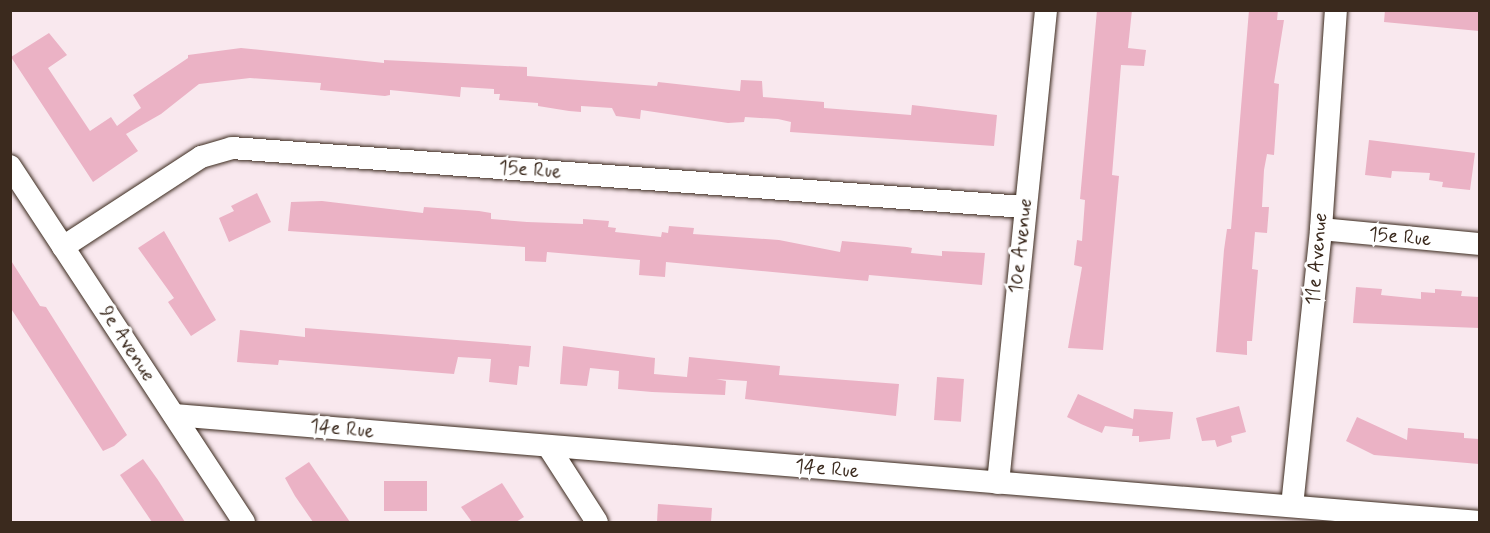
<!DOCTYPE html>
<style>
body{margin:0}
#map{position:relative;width:1490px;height:533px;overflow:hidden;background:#f9e8ee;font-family:Mynerve,sans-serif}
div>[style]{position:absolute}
.building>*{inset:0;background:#ebb2c5;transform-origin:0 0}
.roads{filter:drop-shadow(0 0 2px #3b2a1e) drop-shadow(0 0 2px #3b2a1e)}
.street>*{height:22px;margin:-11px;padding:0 11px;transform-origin:11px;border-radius:11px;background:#fff}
span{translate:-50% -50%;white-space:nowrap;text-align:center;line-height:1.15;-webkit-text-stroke:6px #fff;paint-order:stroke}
.street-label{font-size:20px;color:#3b2a1e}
.frame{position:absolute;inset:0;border:12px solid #3b2a1e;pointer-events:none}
</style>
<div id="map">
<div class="building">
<i style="clip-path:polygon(1097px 10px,1132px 10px,1128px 48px,1146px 50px,1144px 66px,1121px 65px,1112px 175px,1119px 176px,1103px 350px,1068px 348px,1082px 267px,1074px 265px,1077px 240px,1082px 241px,1085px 200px,1080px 199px)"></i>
<i style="clip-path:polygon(1249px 10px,1278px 10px,1277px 20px,1284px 20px,1274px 83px,1279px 84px,1274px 155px,1267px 154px,1264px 170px,1262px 207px,1269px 207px,1267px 233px,1255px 232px,1252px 269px,1258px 270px,1252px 341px,1247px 341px,1247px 355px,1216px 352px,1224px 250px,1227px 229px,1231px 229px)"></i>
<i style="clip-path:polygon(1385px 10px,1479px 10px,1479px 31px,1384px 22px)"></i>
<i style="clip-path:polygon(49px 33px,67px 55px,48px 68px,90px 131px,111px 117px,117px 126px,141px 108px,133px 95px,188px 58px,188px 55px,241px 48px,384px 63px,384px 60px,527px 67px,527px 76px,657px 86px,658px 82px,740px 91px,741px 80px,762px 81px,763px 97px,824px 102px,824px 108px,911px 115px,912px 105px,997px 115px,994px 146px,790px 132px,791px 122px,778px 119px,745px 117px,744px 122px,728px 123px,641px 110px,640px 119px,616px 116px,612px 108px,581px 106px,581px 112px,569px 111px,538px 106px,538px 103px,499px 100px,500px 94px,494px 94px,494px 89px,461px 87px,460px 97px,390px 90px,390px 95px,385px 96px,320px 90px,321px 83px,250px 78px,199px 84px,161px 114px,126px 134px,138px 151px,93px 182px,11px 57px)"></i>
<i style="clip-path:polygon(1369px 140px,1475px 153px,1470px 190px,1442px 187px,1443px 182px,1429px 180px,1430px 173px,1392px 171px,1391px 178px,1365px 175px)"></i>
<i style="clip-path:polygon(257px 193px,271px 222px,229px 242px,219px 218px,234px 211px,231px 206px)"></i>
<i style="clip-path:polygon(322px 201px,423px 213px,424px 207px,479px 211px,491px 213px,491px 219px,527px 222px,583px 224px,583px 219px,609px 221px,608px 227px,616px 228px,615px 232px,661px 237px,662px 232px,668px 233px,669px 226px,694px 228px,693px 234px,779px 240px,840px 252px,842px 241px,907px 247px,912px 248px,911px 253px,942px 256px,942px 251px,985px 253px,982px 285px,869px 275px,868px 281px,666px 262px,665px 277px,639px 275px,640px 260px,547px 252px,546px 262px,525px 261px,525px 247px,288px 231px,291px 202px)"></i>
<i style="clip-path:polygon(164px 231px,216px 320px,191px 336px,168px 302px,174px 298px,138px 248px)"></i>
<i style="clip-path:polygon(10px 259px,40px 306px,46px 307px,127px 435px,114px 446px,103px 451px,10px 307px)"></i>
<i style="clip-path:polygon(1356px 287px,1382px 289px,1381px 295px,1421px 299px,1421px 292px,1435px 293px,1435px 289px,1462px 291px,1461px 296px,1479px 297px,1479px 328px,1353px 323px)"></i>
<i style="clip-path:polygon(305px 328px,531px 346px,529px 367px,519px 366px,517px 385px,489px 382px,491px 359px,458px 357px,454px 374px,279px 360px,278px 365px,237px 362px,240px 330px,305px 337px)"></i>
<i style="clip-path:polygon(563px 346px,655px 358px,654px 374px,687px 377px,689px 357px,780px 366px,779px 375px,899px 384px,896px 416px,745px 399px,747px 381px,716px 379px,726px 381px,725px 395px,652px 392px,618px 389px,619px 371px,590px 368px,587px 386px,560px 384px)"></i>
<i style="left:937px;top:377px;width:27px;height:43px;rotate:4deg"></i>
<i style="clip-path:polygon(1078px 394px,1133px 419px,1134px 409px,1173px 412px,1170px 439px,1139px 442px,1139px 436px,1132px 436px,1133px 429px,1105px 426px,1102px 433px,1081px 424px,1067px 417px)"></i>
<i style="clip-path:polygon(1239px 406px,1246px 432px,1231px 436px,1232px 442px,1217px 447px,1215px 440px,1202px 441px,1196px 418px)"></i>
<i style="clip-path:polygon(1357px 417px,1407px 440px,1408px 428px,1464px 433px,1464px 438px,1479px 439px,1479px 464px,1374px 455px,1346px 441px)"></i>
<i style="clip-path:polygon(143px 459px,158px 480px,185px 522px,152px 522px,120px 475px)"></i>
<i style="clip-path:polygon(309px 462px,350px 522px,313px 522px,295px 496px,285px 478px)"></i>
<i style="left:384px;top:481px;width:43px;height:30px"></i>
<i style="clip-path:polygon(502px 483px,524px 517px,516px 522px,472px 522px,461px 507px)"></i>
<i style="clip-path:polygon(658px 504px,712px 508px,711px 522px,657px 522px)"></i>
</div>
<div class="roads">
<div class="street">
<i style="left:10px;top:166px;width:426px;rotate:56.7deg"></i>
<i style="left:1321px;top:229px;width:160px;rotate:5.4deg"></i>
<i style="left:63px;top:247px;width:165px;rotate:-33.1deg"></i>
<i style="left:201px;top:157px;width:32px;rotate:-16deg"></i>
<i style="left:232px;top:148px;width:795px;rotate:4.26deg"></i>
<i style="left:174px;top:415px;width:1310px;rotate:4.68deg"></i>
<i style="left:548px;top:446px;width:90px;rotate:57.2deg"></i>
<i style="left:998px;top:483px;width:475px;rotate:-84.2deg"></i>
<i style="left:1292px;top:506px;width:279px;rotate:-84deg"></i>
<i style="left:1321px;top:229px;width:220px;rotate:-86.1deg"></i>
</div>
</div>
<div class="street-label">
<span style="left:530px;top:170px;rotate:4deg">15e Rue</span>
<span style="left:1400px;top:237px;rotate:5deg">15e Rue</span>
<span style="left:1021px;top:246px;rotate:-84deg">10e Avenue</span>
<span style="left:1317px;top:259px;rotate:-85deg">11e Avenue</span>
<span style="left:127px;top:344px;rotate:57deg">9e Avenue</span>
<span style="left:342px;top:429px;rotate:5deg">14e Rue</span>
<span style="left:827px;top:469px;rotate:5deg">14e Rue</span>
</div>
<div class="frame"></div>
</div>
